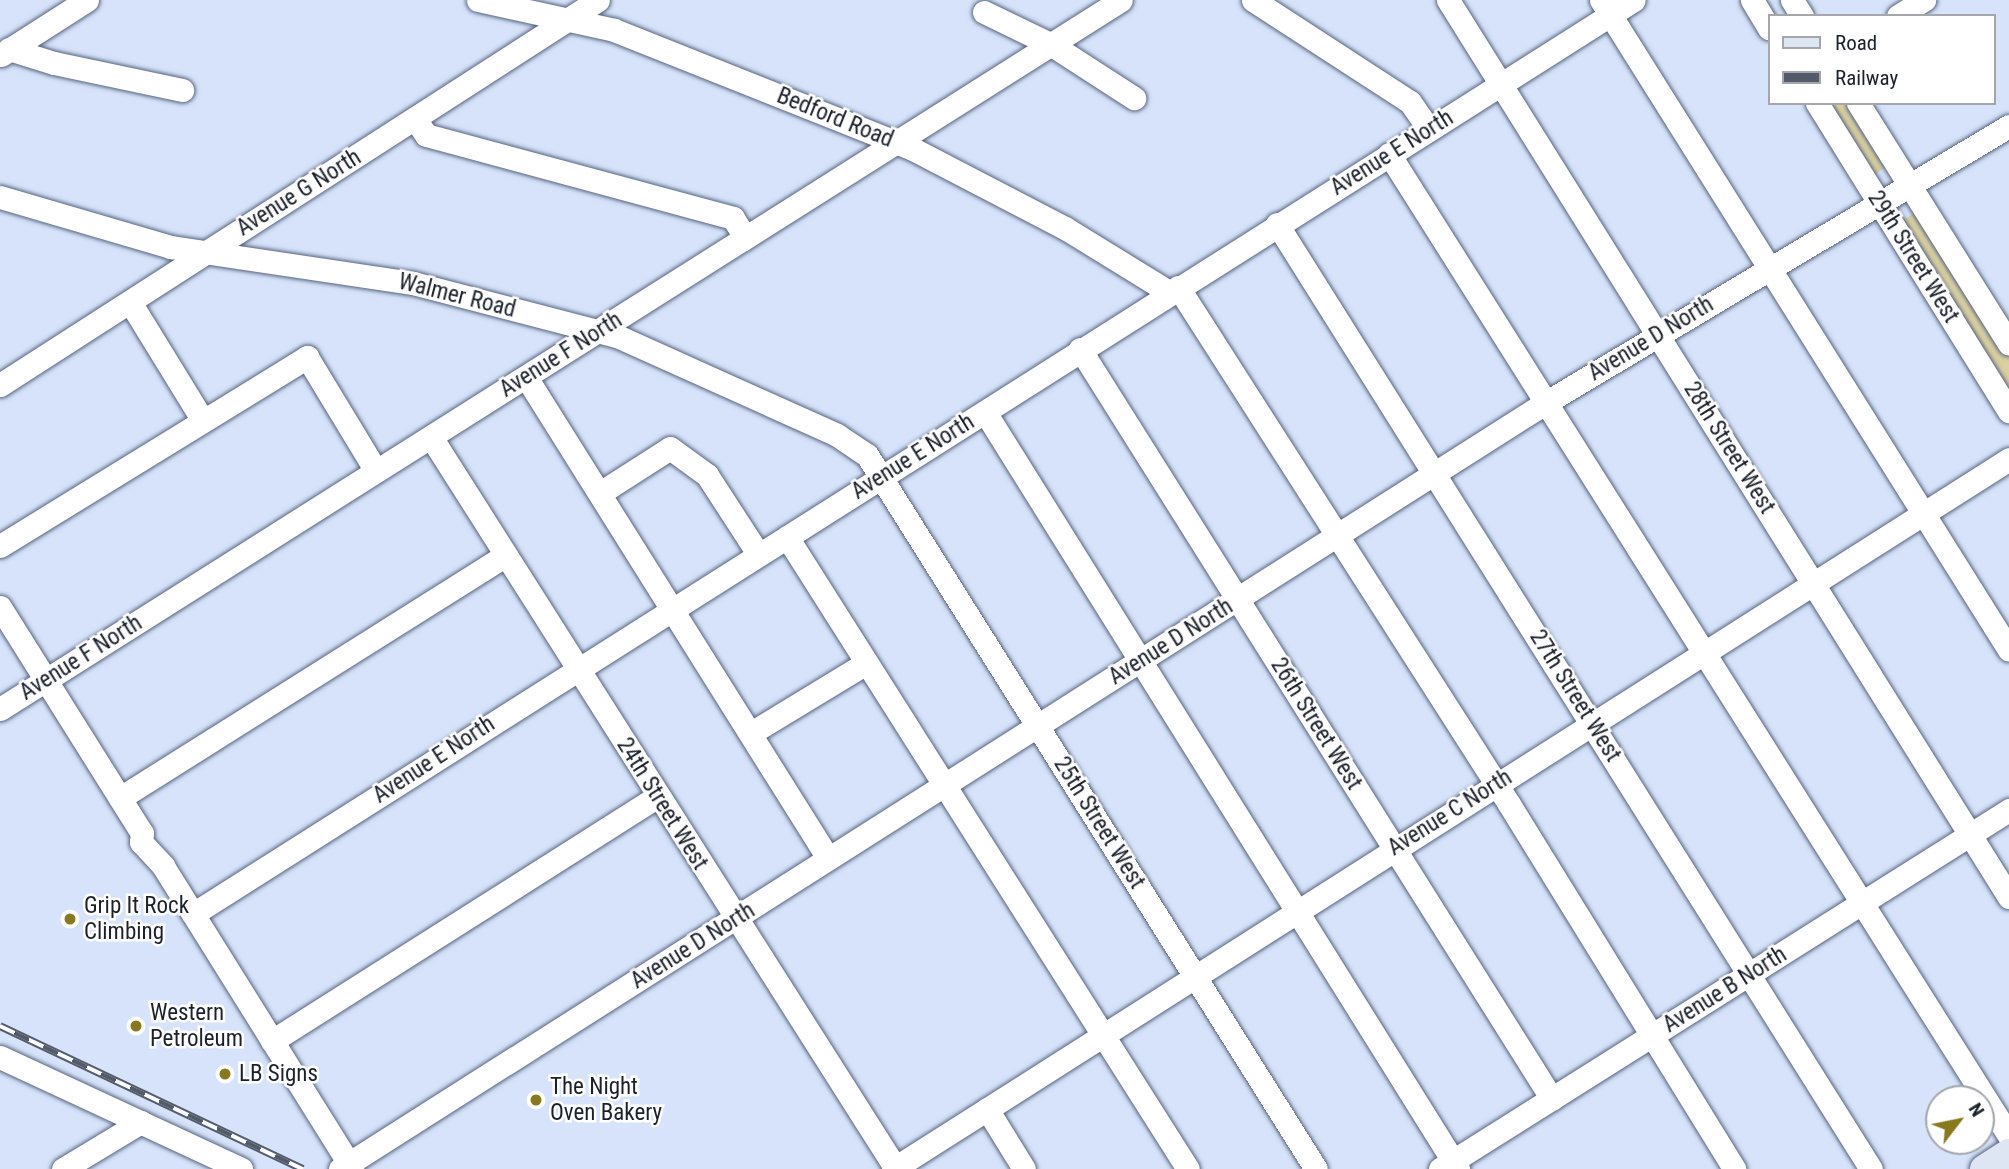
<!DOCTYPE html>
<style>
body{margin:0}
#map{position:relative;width:2009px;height:1169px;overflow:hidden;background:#d6e3fb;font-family:"Roboto Condensed",sans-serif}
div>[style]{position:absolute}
.green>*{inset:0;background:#dad1a2}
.roads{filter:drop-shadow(0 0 2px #57647f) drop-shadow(0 0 2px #57647f)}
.minor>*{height:23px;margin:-11.5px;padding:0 11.5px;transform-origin:11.5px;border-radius:11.5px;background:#fff}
.major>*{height:28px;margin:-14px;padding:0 14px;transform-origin:14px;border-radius:14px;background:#dfe6f3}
.rail>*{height:8px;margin-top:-4px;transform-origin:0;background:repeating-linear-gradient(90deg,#fff 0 16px,#535b6a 0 32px);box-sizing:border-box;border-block:2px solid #535b6a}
.dots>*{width:19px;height:19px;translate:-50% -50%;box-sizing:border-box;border:4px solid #fff;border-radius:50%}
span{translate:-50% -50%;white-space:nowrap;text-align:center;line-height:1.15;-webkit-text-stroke:5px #fff;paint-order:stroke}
.street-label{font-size:23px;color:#1b212c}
.poi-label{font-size:23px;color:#1b212c}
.left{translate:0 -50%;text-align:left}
.legend{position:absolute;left:1768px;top:14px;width:228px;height:91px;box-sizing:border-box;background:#fff;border:2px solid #a4a6ab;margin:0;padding:9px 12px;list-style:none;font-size:21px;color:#1b212c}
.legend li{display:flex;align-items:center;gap:14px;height:35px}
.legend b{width:35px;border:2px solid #a4a6ab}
.north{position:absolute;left:1925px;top:1085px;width:70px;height:70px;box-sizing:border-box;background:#fff;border:2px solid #a4a6ab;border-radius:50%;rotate:58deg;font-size:19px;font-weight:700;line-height:28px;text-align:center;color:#1b212c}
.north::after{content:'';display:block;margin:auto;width:24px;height:32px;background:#89791d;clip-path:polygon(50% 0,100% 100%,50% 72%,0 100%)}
</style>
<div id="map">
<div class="green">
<i style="clip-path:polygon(1828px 103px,1851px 103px,1889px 165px,1874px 175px)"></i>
<i style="clip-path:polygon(1917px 211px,2009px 355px,2009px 392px,1902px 221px)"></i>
</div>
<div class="roads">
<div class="minor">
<i style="left:478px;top:0;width:139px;rotate:12.4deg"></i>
<i style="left:614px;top:30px;width:322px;rotate:21.7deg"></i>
<i style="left:913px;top:149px;width:171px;rotate:27.5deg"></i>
<i style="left:1065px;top:228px;width:122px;rotate:31.6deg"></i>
<i style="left:1253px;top:0;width:187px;rotate:33deg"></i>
<i style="left:1410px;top:102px;width:33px;rotate:55deg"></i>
<i style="left:1448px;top:0;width:1058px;rotate:57.98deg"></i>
<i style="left:1601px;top:0;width:767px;rotate:57.88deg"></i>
<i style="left:1752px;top:0;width:33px;rotate:59deg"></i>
<i style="left:1792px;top:0;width:19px;rotate:58deg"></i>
<i style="left:984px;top:12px;width:76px;rotate:25.9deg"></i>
<i style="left:1052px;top:45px;width:98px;rotate:32.9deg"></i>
<i style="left:1898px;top:16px;width:31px;rotate:-32deg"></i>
<i style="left:9px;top:49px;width:47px;rotate:17.3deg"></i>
<i style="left:54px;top:63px;width:131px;rotate:11.9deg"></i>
<i style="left:1px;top:55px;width:102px;rotate:-32.6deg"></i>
<i style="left:1817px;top:103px;width:363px;rotate:58.1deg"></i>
<i style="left:1858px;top:103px;width:284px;rotate:57.9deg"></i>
<i style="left:415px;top:119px;width:19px;rotate:55deg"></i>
<i style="left:426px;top:135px;width:318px;rotate:15.1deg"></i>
<i style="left:733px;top:218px;width:22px;rotate:58deg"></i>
<i style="left:1389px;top:154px;width:1161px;rotate:57.73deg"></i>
<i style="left:0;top:197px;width:178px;rotate:16.3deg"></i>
<i style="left:171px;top:247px;width:245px;rotate:8.5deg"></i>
<i style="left:413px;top:283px;width:211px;rotate:14.6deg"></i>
<i style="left:617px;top:336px;width:241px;rotate:24.2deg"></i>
<i style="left:837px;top:435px;width:36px;rotate:34deg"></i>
<i style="left:867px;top:455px;width:843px;rotate:57.84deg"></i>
<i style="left:1277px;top:224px;width:1116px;rotate:57.85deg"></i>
<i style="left:1178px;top:287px;width:614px;rotate:57.37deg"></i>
<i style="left:1509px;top:804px;width:429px;rotate:58.3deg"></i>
<i style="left:130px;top:302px;width:137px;rotate:58.4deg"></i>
<i style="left:1080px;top:349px;width:886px;rotate:57.82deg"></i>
<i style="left:526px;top:377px;width:568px;rotate:57.88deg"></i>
<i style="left:0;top:385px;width:711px;rotate:-32.77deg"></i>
<i style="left:985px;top:412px;width:893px;rotate:58deg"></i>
<i style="left:431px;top:437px;width:867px;rotate:57.57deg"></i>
<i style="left:600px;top:493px;width:83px;rotate:-32.7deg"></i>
<i style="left:670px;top:448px;width:46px;rotate:36.1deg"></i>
<i style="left:707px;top:475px;width:95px;rotate:57deg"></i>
<i style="left:787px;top:537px;width:748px;rotate:57.61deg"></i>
<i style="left:0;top:546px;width:361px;rotate:-31.6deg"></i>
<i style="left:307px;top:357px;width:133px;rotate:58.8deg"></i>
<i style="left:0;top:607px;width:267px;rotate:57.9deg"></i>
<i style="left:142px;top:833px;width:9px;rotate:96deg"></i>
<i style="left:141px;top:842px;width:33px;rotate:47deg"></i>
<i style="left:163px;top:866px;width:357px;rotate:58deg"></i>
<i style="left:0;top:709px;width:1326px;rotate:-32.31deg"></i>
<i style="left:751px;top:733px;width:135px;rotate:-31.3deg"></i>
<i style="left:120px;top:798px;width:456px;rotate:-32.2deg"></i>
<i style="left:193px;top:914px;width:1706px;rotate:-32.39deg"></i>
<i style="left:272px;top:1041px;width:456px;rotate:-32.4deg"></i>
<i style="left:0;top:1057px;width:266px;rotate:24.9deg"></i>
<i style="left:987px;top:1109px;width:70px;rotate:58.3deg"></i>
<i style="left:63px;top:1169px;width:91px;rotate:-31.1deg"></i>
<i style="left:340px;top:1169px;width:1428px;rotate:-32.44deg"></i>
<i style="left:1545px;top:403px;width:540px;rotate:-30.84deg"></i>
<i style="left:893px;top:1169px;width:1323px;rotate:-32.46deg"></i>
<i style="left:1440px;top:1169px;width:673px;rotate:-32.25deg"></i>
</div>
<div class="major">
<i style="left:1984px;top:1169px;width:30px;rotate:-33deg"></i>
</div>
</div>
<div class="rail">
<i style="left:0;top:1026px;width:335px;rotate:25.3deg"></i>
</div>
<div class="dots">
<i style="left:70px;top:919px;background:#89791d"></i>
<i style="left:136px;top:1026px;background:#89791d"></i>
<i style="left:225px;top:1074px;background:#89791d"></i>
<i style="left:536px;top:1100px;background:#89791d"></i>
</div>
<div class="street-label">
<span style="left:835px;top:118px;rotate:22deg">Bedford Road</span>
<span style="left:1392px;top:153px;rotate:-32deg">Avenue E North</span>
<span style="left:299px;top:193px;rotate:-32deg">Avenue G North</span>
<span style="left:1913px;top:257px;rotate:58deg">29th Street West</span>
<span style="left:457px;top:296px;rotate:14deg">Walmer Road</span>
<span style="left:1651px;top:339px;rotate:-31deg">Avenue D North</span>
<span style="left:561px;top:355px;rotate:-32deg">Avenue F North</span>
<span style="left:1729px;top:448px;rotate:58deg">28th Street West</span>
<span style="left:913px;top:457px;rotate:-32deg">Avenue E North</span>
<span style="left:1171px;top:642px;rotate:-32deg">Avenue D North</span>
<span style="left:81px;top:658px;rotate:-32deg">Avenue F North</span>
<span style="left:1575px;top:696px;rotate:58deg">27th Street West</span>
<span style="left:1316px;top:724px;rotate:58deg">26th Street West</span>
<span style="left:434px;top:760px;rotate:-33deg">Avenue E North</span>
<span style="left:662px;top:804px;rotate:58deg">24th Street West</span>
<span style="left:1450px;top:813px;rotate:-32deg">Avenue C North</span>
<span style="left:1099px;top:823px;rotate:58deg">25th Street West</span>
<span style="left:693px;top:946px;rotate:-32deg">Avenue D North</span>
<span style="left:1725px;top:990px;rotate:-32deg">Avenue B North</span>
</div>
<div class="poi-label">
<span class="left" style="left:84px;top:919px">Grip It Rock<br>Climbing</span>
<span class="left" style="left:150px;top:1026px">Western<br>Petroleum</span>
<span class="left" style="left:239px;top:1074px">LB Signs</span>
<span class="left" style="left:550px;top:1100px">The Night<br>Oven Bakery</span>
</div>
<ul class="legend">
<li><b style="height:9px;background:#dfe6f3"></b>Road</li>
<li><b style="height:9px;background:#535b6a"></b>Railway</li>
</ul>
<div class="north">N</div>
</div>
